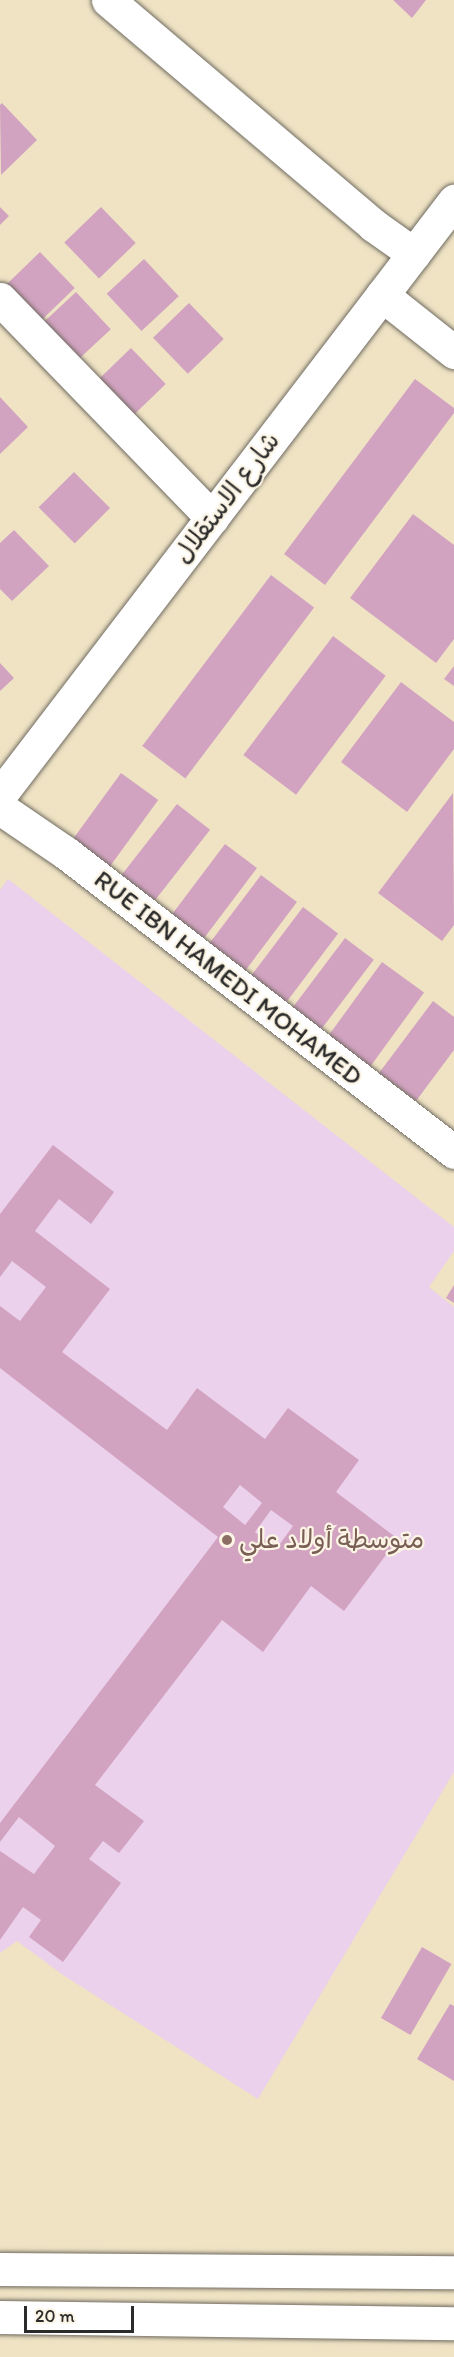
<!DOCTYPE html>
<meta charset="utf-8">
<style>
body{margin:0}
#map{position:relative;width:454px;height:2357px;overflow:hidden;background:#efe3c4;font-family:Itim,"Playpen Sans Arabic",sans-serif}
div>[style]{position:absolute}
.built>*{inset:0;background:#ebd1eb}
.building>*{inset:0;background:#d2a3c1;transform-origin:0 0}
.roads{filter:drop-shadow(0 0 2px #706b61) drop-shadow(0 0 2px #706b61)}
.minor>*{height:33px;margin:-16.5px;padding:0 16.5px;transform-origin:16.5px;border-radius:16.5px;background:#fff}
.major>*{height:33px;margin:-16.5px;padding:0 16.5px;transform-origin:16.5px;border-radius:16.5px;background:#fff}
.dots>*{width:16px;height:16px;translate:-50% -50%;box-sizing:border-box;border:3px solid #fcf5e5;border-radius:50%}
span{translate:-50% -50%;white-space:nowrap;text-align:center;line-height:1.15;-webkit-text-stroke:4.5px #fcf5e5;paint-order:stroke}
.street-label{font-size:26px;color:#2b2b2b}
.education-label{font-size:26px;color:#785e54}
.left{translate:0 -50%;text-align:left}
.scale{position:absolute;left:24px;top:2306px;width:110px;height:27px;box-sizing:border-box;border:3px solid #2b2b2b;border-top:0;padding-left:8px;font-size:18px;line-height:21px;white-space:nowrap;color:#2b2b2b;-webkit-text-stroke:4px #fcf5e5;paint-order:stroke}
</style>
<div id="map">
<div class="built">
<i style="clip-path:polygon(8px 879px,454px 1227px,454px 1251px,429px 1287px,454px 1307px,454px 1772px,258px 2099px,63px 1975px,17px 1941px,0 1953px,0 890px)"></i>
</div>
<div class="building">
<i style="clip-path:polygon(393px 0,426px 0,412px 18px)"></i>
<i style="clip-path:polygon(2px 103px,37px 140px,1px 175px,0 105px)"></i>
<i style="clip-path:polygon(0 207px,9px 216px,0 225px)"></i>
<i style="left:101px;top:207px;width:50px;height:51px;rotate:46deg"></i>
<i style="left:40px;top:252px;width:50px;height:51px;rotate:46deg"></i>
<i style="left:144px;top:259px;width:51px;height:51px;rotate:47deg"></i>
<i style="left:76px;top:292px;width:51px;height:51px;rotate:47deg"></i>
<i style="left:189px;top:303px;width:50px;height:50px;rotate:46deg"></i>
<i style="left:131px;top:348px;width:50px;height:50px;rotate:46deg"></i>
<i style="clip-path:polygon(415px 379px,454px 408px,454px 413px,325px 585px,284px 554px)"></i>
<i style="clip-path:polygon(0 397px,28px 427px,0 454px)"></i>
<i style="left:74px;top:472px;width:51px;height:50px;rotate:45deg"></i>
<i style="clip-path:polygon(413px 514px,454px 545px,454px 639px,436px 663px,350px 598px)"></i>
<i style="clip-path:polygon(14px 530px,49px 566px,12px 601px,0 589px,0 543px)"></i>
<i style="left:271px;top:575px;width:54px;height:214px;rotate:37deg"></i>
<i style="left:333px;top:636px;width:66px;height:149px;rotate:37deg"></i>
<i style="clip-path:polygon(0 663px,14px 678px,0 691px)"></i>
<i style="clip-path:polygon(454px 666px,454px 686px,444px 679px)"></i>
<i style="clip-path:polygon(401px 682px,454px 722px,454px 749px,407px 812px,341px 762px)"></i>
<i style="left:121px;top:773px;width:46px;height:85px;rotate:36deg"></i>
<i style="clip-path:polygon(453px 793px,454px 925px,442px 941px,378px 893px)"></i>
<i style="left:177px;top:804px;width:42px;height:91px;rotate:38deg"></i>
<i style="left:225px;top:844px;width:40px;height:98px;rotate:37deg"></i>
<i style="left:261px;top:875px;width:45px;height:95px;rotate:37deg"></i>
<i style="left:303px;top:907px;width:44px;height:92px;rotate:37deg"></i>
<i style="left:345px;top:938px;width:36px;height:91px;rotate:37deg"></i>
<i style="left:382px;top:962px;width:52px;height:93px;rotate:36deg"></i>
<i style="clip-path:polygon(433px 1001px,454px 1017px,454px 1050px,416px 1101px,379px 1073px)"></i>
<i style="clip-path:polygon(evenodd,53px 1145px,114px 1192px,91px 1224px,59px 1199px,35px 1231px,110px 1289px,62px 1352px,167px 1430px,197px 1388px,265px 1439px,288px 1408px,359px 1460px,336px 1492px,398px 1539px,344px 1611px,311px 1586px,263px 1652px,222px 1620px,95px 1785px,144px 1821px,119px 1853px,103px 1841px,89px 1859px,121px 1883px,63px 1962px,29px 1937px,41px 1920px,23px 1907px,0 1940px,0 1851px,34px 1874px,55px 1846px,19px 1817px,0 1842px,0 1823px,218px 1537px,0 1368px,0 1306px,20px 1321px,46px 1287px,12px 1261px,0 1277px,0 1214px,53px 1145px,240px 1485px,262px 1503px,245px 1525px,223px 1507px,240px 1485px,53px 1145px,271px 1510px,293px 1526px,277px 1548px,255px 1532px,271px 1510px)"></i>
<i style="clip-path:polygon(454px 1285px,454px 1303px,446px 1298px)"></i>
<i style="left:422px;top:1947px;width:34px;height:82px;rotate:30deg"></i>
<i style="clip-path:polygon(450px 2004px,454px 2006px,454px 2081px,417px 2059px)"></i>
</div>
<div class="roads">
<div class="minor">
<i style="left:108px;top:0;width:348px;rotate:40.3deg"></i>
<i style="left:373px;top:225px;width:50px;rotate:35.3deg"></i>
<i style="left:382px;top:295px;width:92px;rotate:38.4deg"></i>
<i style="left:0;top:299px;width:305px;rotate:45.9deg"></i>
<i style="left:0;top:795px;width:748px;rotate:-52.61deg"></i>
<i style="left:0;top:808px;width:80px;rotate:34.3deg"></i>
<i style="left:66px;top:853px;width:490px;rotate:37.6deg"></i>
</div>
<div class="major">
<i style="left:0;top:2269px;width:454px;rotate:0.4deg"></i>
<i style="left:0;top:2317px;width:454px;rotate:0.8deg"></i>
</div>
</div>
<div class="dots">
<i style="left:227px;top:1540px;background:#8d6e63"></i>
</div>
<div class="street-label">
<span style="left:227px;top:498px;rotate:-53deg">شارع الاستقلال</span>
<span style="left:228px;top:978px;rotate:38deg">RUE IBN HAMEDI MOHAMED</span>
</div>
<div class="education-label">
<span class="left" style="left:239px;top:1540px">متوسطة أولاد علي</span>
</div>
<div class="scale">20 m</div>
</div>
